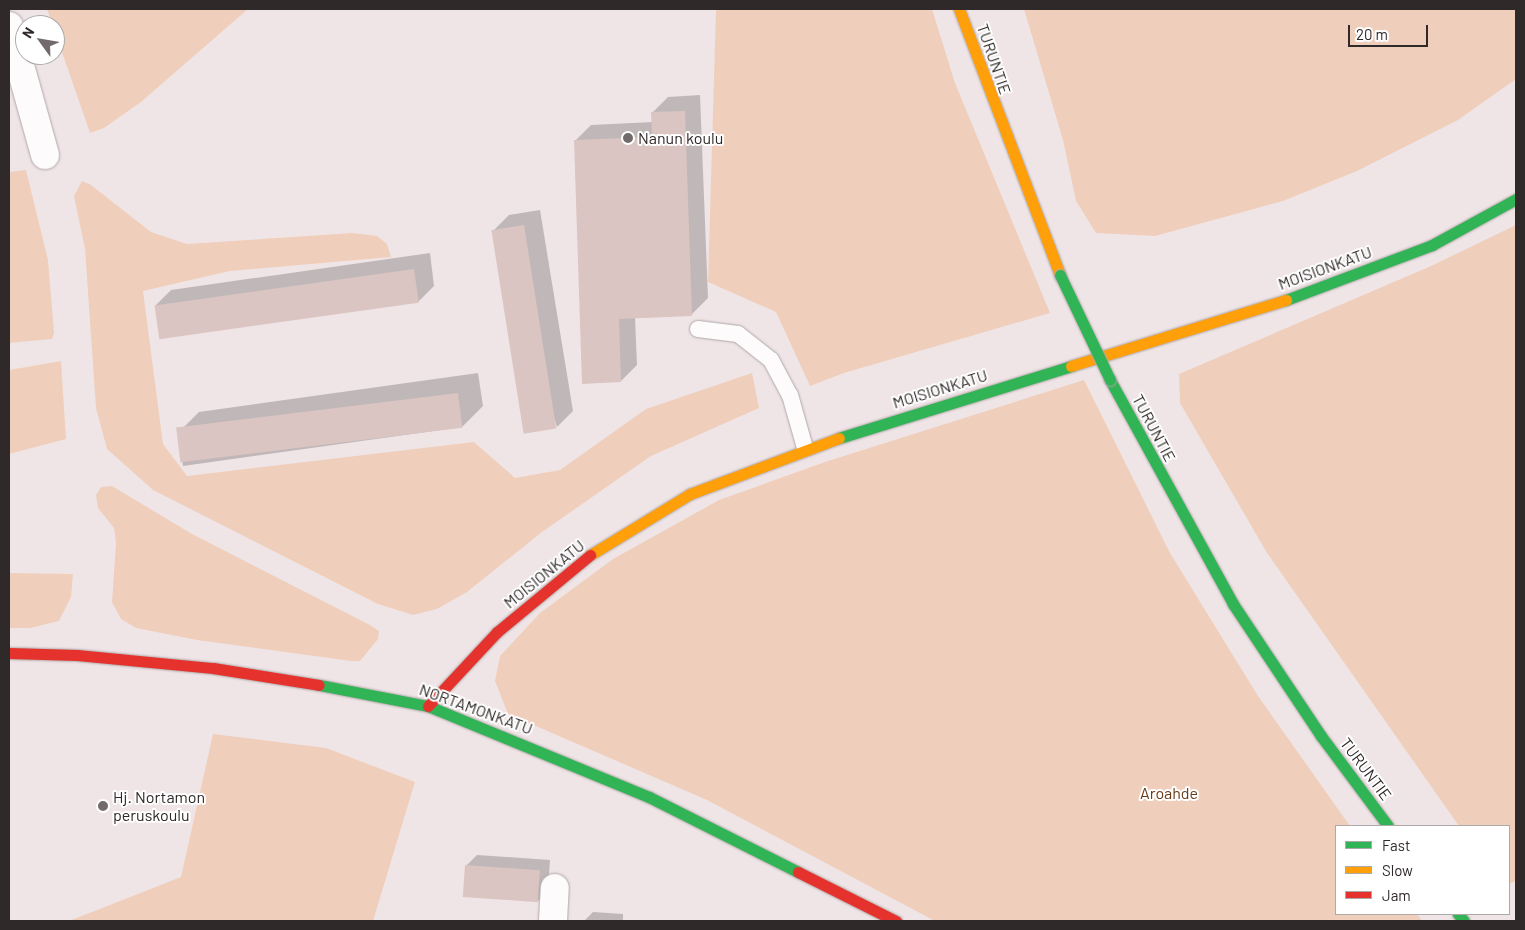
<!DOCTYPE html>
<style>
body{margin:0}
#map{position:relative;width:1525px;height:930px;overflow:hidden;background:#f0e5e6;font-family:Barlow,sans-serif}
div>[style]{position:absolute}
.green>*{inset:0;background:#efcfbc}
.shadow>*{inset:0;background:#0003}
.building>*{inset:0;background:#dac5c2;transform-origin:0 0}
.roads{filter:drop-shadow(0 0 1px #b0a8a9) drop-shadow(0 0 1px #b0a8a9)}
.lane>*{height:16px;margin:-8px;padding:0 8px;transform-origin:8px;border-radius:8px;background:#fdfbfb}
.street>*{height:28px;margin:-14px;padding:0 14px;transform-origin:14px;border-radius:14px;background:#fdfbfb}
.fast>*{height:11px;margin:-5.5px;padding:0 5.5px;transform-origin:5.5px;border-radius:5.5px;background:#30b455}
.slow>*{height:11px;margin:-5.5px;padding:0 5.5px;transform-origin:5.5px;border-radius:5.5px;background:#ff9f0a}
.jam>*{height:11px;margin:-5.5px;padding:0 5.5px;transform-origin:5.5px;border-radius:5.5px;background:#e5322d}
.bridges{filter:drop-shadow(0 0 1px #b0a8a9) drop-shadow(0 0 1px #b0a8a9)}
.fast-bridge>*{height:11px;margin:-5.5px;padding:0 5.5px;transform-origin:5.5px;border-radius:5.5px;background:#30b455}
.dots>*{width:14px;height:14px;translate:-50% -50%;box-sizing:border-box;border:2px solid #fff;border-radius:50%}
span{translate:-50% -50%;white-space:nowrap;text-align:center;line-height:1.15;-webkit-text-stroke:4px #fff;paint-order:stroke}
.street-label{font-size:16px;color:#302929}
.poi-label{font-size:16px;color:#302929}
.left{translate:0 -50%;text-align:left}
.park-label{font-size:16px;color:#683b16}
.frame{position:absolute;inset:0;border:10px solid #302929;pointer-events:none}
.legend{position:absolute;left:1335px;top:825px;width:175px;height:90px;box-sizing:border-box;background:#fff;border:1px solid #aca9a9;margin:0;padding:6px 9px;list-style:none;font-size:15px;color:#302929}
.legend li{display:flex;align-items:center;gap:10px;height:25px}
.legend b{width:25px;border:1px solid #aca9a9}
.north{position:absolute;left:15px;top:15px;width:50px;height:50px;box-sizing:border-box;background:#fff;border:1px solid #aca9a9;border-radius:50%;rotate:302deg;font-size:14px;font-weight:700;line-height:20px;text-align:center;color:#302929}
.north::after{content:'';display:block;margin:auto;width:18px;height:22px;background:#736b6b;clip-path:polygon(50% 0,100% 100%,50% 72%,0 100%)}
.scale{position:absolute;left:1348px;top:25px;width:80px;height:22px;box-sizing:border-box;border:2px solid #302929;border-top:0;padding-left:6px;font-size:15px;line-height:18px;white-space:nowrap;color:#302929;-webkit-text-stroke:4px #fff;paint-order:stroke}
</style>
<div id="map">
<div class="green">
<i style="clip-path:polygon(47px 9px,248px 9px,141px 102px,104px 128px,90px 133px)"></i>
<i style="clip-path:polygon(716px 9px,932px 9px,955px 83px,1050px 313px,844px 373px,810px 386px,776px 312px,708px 282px)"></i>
<i style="clip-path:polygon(1024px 9px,1516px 9px,1516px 79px,1458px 120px,1357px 171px,1283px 201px,1155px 236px,1096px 233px,1076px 201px,1063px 140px)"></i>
<i style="clip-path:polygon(26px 170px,48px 260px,54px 333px,52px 339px,9px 343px,9px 172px)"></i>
<i style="clip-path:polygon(82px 181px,91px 185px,151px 232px,187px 244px,353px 233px,377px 236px,387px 244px,391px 257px,230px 271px,143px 291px,163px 444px,187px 476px,474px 442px,515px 478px,560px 470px,646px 409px,752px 373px,759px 408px,651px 456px,542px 532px,467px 592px,437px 609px,413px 615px,378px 604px,153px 490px,107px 449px,96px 408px,85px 249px,74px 196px)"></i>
<i style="clip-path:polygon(1516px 225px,1516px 881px,1509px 884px,1509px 826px,1459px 826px,1267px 553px,1180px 403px,1179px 374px,1431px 266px)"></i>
<i style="clip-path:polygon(61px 361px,66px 439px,9px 454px,9px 370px)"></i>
<i style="clip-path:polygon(1084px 380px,1170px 553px,1258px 696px,1350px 826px,1336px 826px,1336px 914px,1417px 914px,1422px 921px,935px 921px,707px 800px,508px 714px,495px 681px,500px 656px,540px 613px,613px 559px,719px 500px,828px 461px)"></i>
<i style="clip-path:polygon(112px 486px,192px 534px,370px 625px,379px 631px,378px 639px,360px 661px,351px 661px,197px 640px,136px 628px,121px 619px,112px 602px,116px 543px,114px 528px,98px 508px,96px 495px,101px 487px)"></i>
<i style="clip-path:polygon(9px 573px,73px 574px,71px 597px,59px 621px,30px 628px,9px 628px)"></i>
<i style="clip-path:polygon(213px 734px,326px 748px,415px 782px,373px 921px,69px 921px,181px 877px)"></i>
</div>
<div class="shadow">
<i style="clip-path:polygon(700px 95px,708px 298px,692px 314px,635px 317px,637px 365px,621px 381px,575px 141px,591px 125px,653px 122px,652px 113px,668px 97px)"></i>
<i style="clip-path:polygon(540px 210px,573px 411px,557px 427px,493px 231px,509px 215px)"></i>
<i style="clip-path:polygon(430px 253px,434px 286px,418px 302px,155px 306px,171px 290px)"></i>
<i style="clip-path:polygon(478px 373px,483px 406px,462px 427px,183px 466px,178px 433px,199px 412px)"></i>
<i style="clip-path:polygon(477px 855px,550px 860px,548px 890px,538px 901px,466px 866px)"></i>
<i style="clip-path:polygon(593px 912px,623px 914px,623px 921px,584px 921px)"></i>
</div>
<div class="building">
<i style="clip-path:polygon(685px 111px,692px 316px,619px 319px,621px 382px,582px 384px,574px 140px,652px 137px,651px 112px)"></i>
<i style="left:524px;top:225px;width:206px;height:33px;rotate:81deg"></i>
<i style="left:414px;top:269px;width:34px;height:262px;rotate:82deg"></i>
<i style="left:458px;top:393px;width:35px;height:284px;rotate:83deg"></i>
<i style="left:465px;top:865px;width:75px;height:32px;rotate:4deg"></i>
</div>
<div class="roads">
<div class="lane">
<i style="left:698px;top:329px;width:40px;rotate:7.1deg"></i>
<i style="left:738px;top:334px;width:42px;rotate:38.2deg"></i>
<i style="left:771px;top:360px;width:40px;rotate:62deg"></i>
<i style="left:790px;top:395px;width:55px;rotate:74.2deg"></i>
</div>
<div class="street">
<i style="left:9px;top:26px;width:134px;rotate:74.4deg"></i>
<i style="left:553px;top:921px;width:33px;rotate:-87deg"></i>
</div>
<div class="fast">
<i style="left:1286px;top:300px;width:156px;rotate:-20.6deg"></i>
<i style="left:1432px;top:245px;width:96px;rotate:-28.7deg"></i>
<i style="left:1110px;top:380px;width:256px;rotate:61.2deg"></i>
<i style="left:1233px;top:604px;width:159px;rotate:56.3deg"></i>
<i style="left:1321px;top:736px;width:112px;rotate:53.3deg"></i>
<i style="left:839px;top:438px;width:243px;rotate:-17.2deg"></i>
<i style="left:319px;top:685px;width:111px;rotate:10.9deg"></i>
<i style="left:428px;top:706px;width:239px;rotate:22.4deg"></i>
<i style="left:649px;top:797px;width:167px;rotate:26.7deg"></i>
<i style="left:1458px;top:914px;width:9px;rotate:49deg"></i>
</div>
<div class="slow">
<i style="left:959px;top:9px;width:285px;rotate:69.2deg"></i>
<i style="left:1071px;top:366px;width:225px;rotate:-17.1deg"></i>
<i style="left:590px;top:555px;width:117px;rotate:-31.4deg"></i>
<i style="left:690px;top:494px;width:159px;rotate:-20.6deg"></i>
</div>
<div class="jam">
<i style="left:9px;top:653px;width:68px;rotate:1.7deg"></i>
<i style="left:77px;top:655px;width:137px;rotate:5.5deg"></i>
<i style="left:213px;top:668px;width:107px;rotate:9.1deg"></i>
<i style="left:428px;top:706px;width:101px;rotate:-47deg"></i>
<i style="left:497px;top:632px;width:121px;rotate:-39.6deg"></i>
<i style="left:798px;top:872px;width:110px;rotate:26.6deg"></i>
</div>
</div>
<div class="bridges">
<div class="fast-bridge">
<i style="left:1060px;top:275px;width:116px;rotate:64.5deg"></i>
</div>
</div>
<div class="dots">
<i style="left:628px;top:138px;background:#736b6b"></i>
<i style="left:103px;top:806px;background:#736b6b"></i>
</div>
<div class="street-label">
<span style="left:994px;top:59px;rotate:71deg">TURUNTIE</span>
<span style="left:1325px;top:268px;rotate:-20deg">MOISIONKATU</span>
<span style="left:940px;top:389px;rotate:-17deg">MOISIONKATU</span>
<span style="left:1154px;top:428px;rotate:62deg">TURUNTIE</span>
<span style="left:544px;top:574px;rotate:-39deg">MOISIONKATU</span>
<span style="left:476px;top:709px;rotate:20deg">NORTAMONKATU</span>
<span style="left:1366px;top:769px;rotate:53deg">TURUNTIE</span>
</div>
<div class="poi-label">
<span class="left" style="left:638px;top:138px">Nanun koulu</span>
<span class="left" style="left:113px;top:806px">Hj. Nortamon<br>peruskoulu</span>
</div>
<div class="park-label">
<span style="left:1169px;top:793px">Aroahde</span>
</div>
<div class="frame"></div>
<ul class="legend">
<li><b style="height:6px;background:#30b455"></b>Fast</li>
<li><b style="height:6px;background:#ff9f0a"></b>Slow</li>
<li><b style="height:6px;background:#e5322d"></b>Jam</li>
</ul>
<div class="north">N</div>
<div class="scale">20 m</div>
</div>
